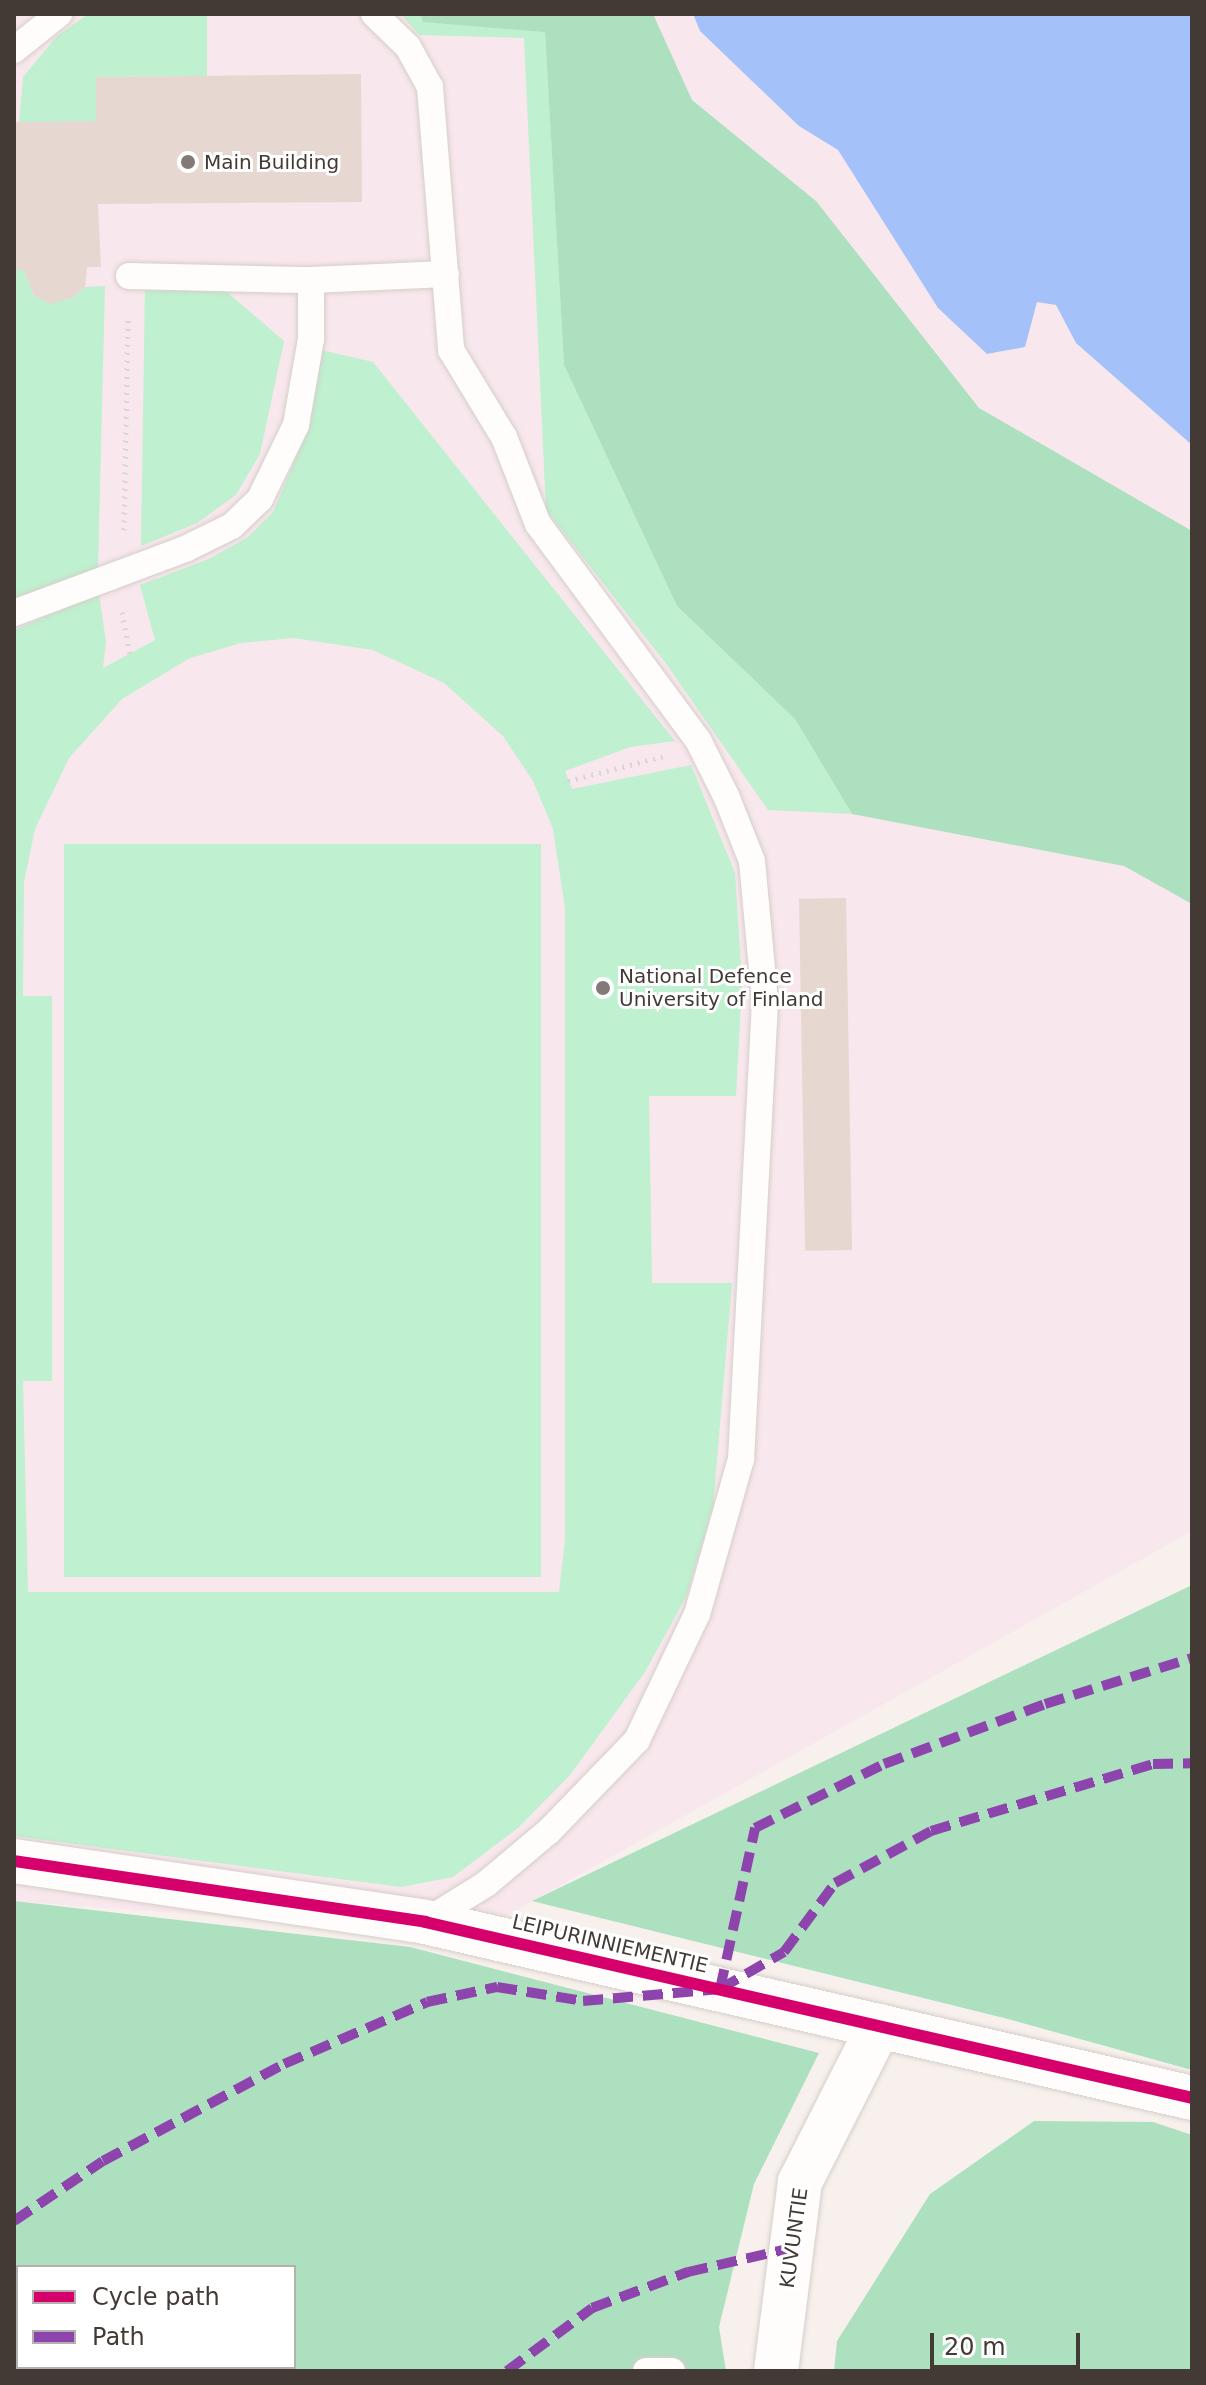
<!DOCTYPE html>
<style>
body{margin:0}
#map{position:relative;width:1206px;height:2385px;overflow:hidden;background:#f7f0ec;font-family:"DejaVu Sans",sans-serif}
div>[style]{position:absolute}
.education>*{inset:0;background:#f8e7ec}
.green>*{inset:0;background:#bff0cf;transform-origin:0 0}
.forest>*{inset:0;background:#ade0bf}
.water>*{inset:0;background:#a4c2f9}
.building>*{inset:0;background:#e6d8d0;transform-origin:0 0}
.path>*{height:5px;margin-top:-2.5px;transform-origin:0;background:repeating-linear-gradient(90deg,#d9d6d5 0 2px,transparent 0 8px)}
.roads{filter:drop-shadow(0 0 2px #d5ceca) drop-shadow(0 0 2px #d5ceca)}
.service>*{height:26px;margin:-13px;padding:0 13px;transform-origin:13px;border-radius:13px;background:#fefdfc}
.tertiary>*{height:44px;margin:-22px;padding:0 22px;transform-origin:22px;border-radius:22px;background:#fefdfc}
.quiet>*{height:10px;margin-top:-5px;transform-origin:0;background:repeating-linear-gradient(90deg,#8e44ad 0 20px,transparent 0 30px)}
.cycleway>*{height:12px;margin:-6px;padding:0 6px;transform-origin:6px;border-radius:6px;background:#d6006c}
.dots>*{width:22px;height:22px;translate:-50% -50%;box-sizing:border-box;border:4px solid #fff;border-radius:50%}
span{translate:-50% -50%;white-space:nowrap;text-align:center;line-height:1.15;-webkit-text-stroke:6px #fff;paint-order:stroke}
.poi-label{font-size:20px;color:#433a36}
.left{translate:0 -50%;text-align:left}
.street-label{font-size:20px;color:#433a36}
.frame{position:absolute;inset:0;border:16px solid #433a36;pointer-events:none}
.legend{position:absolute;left:16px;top:2265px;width:280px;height:104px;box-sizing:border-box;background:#fff;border:2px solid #b4b0af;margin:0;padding:10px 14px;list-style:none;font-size:24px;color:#433a36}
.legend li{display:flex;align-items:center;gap:16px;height:40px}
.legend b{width:40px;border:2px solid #b4b0af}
.scale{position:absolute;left:930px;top:2333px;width:150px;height:36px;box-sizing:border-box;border:4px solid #433a36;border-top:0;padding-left:10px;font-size:24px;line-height:28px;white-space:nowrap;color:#433a36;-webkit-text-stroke:6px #fff;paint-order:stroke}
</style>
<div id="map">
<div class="education">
<i style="clip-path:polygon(14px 14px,693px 14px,700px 31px,799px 126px,838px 150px,938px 308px,987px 354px,1025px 347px,1037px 302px,1056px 305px,1076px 343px,1192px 445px,1192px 1531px,472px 1935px,14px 1901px)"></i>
</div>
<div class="green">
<i style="clip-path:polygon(88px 14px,207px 14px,207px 76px,96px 77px,96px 121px,19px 123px,23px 77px,56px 37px)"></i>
<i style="clip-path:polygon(401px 14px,421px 14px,424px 22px,545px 31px,564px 365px,677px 606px,795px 719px,852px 814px,768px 810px,667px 665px,546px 510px,524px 38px,419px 35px)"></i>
<i style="clip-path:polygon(14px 270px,24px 270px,34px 296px,51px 303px,72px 298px,85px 287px,105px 286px,98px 568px,14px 598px)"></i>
<i style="clip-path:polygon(220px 286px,284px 341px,260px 454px,236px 495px,197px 523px,141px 546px,145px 287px)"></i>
<i style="clip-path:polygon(evenodd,321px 350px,373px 362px,675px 741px,630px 747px,565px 771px,572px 789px,691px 765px,735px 873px,742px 984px,736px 1096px,649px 1096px,652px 1283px,732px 1283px,713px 1507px,687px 1595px,645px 1672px,570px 1775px,518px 1828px,453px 1877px,401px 1887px,14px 1836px,14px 630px,99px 594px,106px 642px,103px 668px,155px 640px,140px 585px,209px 559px,248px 537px,273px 512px,310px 425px,321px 350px,294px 638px,373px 650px,444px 683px,503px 736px,533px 781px,553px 829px,565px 908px,565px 1540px,559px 1592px,28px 1592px,23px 1381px,52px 1381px,52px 996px,23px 996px,24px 882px,35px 829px,69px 758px,122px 699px,190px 658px,241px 643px,294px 638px)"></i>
<i style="left:64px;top:844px;width:477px;height:733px"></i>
</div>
<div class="forest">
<i style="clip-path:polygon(421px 14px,653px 14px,692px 100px,816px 201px,979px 408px,1192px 531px,1192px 904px,1124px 866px,852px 814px,795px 719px,677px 606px,564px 365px,545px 32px,423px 22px)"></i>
<i style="clip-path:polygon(1192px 1585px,1192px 2070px,1004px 2018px,532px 1901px)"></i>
<i style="clip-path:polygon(evenodd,14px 1901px,410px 1947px,819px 2053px,754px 2184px,719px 2327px,726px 2371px,14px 2371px,14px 1901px,18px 2267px,294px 2267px,294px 2367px,18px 2367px,18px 2267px)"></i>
<i style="clip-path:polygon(1034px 2121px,1153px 2122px,1192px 2135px,1192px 2371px,834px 2371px,837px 2341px,930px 2194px)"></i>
</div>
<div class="water">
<i style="clip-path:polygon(693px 14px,1192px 14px,1192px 445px,1076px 343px,1056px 305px,1037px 302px,1025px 347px,987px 354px,938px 308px,838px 150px,799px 126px,700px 31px)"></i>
</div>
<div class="building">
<i style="clip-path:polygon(361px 74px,362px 202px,98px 204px,101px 267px,87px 267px,85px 287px,72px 298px,51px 304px,34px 296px,24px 270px,14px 270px,14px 122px,96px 121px,96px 77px)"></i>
<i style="left:846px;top:898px;width:352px;height:47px;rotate:89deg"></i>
</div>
<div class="path">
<i style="left:124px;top:530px;width:214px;rotate:-88.9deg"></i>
<i style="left:122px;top:612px;width:43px;rotate:79.2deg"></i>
<i style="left:568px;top:781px;width:99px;rotate:-14.6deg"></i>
</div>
<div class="roads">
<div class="service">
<i style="left:374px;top:14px;width:47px;rotate:44.1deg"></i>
<i style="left:408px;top:47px;width:46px;rotate:61.2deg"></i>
<i style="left:430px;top:87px;width:264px;rotate:85.4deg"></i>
<i style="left:451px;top:350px;width:102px;rotate:58.7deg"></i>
<i style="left:504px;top:437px;width:93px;rotate:68.7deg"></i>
<i style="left:538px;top:524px;width:269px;rotate:53.5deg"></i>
<i style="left:698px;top:740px;width:65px;rotate:63.4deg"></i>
<i style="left:727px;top:798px;width:68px;rotate:68.4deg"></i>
<i style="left:752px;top:861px;width:142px;rotate:84.7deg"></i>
<i style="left:765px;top:1002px;width:458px;rotate:93deg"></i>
<i style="left:741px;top:1459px;width:161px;rotate:105.8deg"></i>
<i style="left:697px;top:1614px;width:140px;rotate:115.5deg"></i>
<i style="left:637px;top:1740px;width:127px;rotate:134deg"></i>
<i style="left:549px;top:1831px;width:82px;rotate:139.9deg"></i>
<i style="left:486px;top:1884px;width:72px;rotate:148.1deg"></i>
<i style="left:14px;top:50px;width:58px;rotate:-38.7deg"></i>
<i style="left:129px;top:276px;width:182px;rotate:1.3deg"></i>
<i style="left:311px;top:280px;width:135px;rotate:-2.5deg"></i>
<i style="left:14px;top:613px;width:183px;rotate:-20.5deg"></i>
<i style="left:185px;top:549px;width:52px;rotate:-26.1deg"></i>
<i style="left:232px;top:526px;width:39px;rotate:-44deg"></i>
<i style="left:260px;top:499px;width:82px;rotate:-64.1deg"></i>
<i style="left:296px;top:425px;width:87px;rotate:-80.1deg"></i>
<i style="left:311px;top:339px;width:59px;rotate:-90deg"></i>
<i style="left:646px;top:2371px;width:26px"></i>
</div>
<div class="tertiary">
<i style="left:14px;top:1861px;width:416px;rotate:8.4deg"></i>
<i style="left:425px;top:1922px;width:787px;rotate:12.92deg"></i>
<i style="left:776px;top:2371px;width:191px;rotate:-82.8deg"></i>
<i style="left:800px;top:2182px;width:175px;rotate:-63.1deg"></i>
</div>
</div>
<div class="quiet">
<i style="left:720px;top:1989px;width:165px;rotate:-77.7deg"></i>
<i style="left:755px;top:1828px;width:144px;rotate:-26.4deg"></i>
<i style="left:884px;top:1764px;width:172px;rotate:-20.4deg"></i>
<i style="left:1045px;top:1704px;width:154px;rotate:-17.4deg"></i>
<i style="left:14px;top:2221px;width:107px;rotate:-34deg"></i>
<i style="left:103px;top:2161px;width:205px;rotate:-28.2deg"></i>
<i style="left:284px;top:2064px;width:156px;rotate:-23.4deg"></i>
<i style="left:427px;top:2002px;width:72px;rotate:-12.1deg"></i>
<i style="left:497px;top:1987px;width:87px;rotate:9.2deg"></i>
<i style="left:583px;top:2001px;width:138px;rotate:-5deg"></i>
<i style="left:720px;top:1989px;width:74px;rotate:-30deg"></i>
<i style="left:784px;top:1952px;width:86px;rotate:-53.5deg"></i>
<i style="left:835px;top:1883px;width:109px;rotate:-28.4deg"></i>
<i style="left:931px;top:1831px;width:232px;rotate:-16.8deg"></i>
<i style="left:1153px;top:1764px;width:39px;rotate:-1deg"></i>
<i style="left:507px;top:2371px;width:106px;rotate:-36.5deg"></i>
<i style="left:592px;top:2308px;width:103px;rotate:-20.6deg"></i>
<i style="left:688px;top:2272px;width:107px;rotate:-13deg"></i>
</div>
<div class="cycleway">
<i style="left:14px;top:1861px;width:416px;rotate:8.4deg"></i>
<i style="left:425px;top:1922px;width:787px;rotate:12.92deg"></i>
</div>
<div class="dots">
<i style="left:188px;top:162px;background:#827a76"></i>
<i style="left:603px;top:988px;background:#827a76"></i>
</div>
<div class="poi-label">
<span class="left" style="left:204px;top:162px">Main Building</span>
<span class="left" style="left:619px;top:988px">National Defence<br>University of Finland</span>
</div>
<div class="street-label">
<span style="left:610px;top:1944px;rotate:13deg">LEIPURINNIEMENTIE</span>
<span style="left:794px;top:2238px;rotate:-82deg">KUVUNTIE</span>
</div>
<div class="frame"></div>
<ul class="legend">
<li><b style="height:10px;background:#d6006c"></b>Cycle path</li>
<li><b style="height:10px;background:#8e44ad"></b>Path</li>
</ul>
<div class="scale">20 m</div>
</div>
